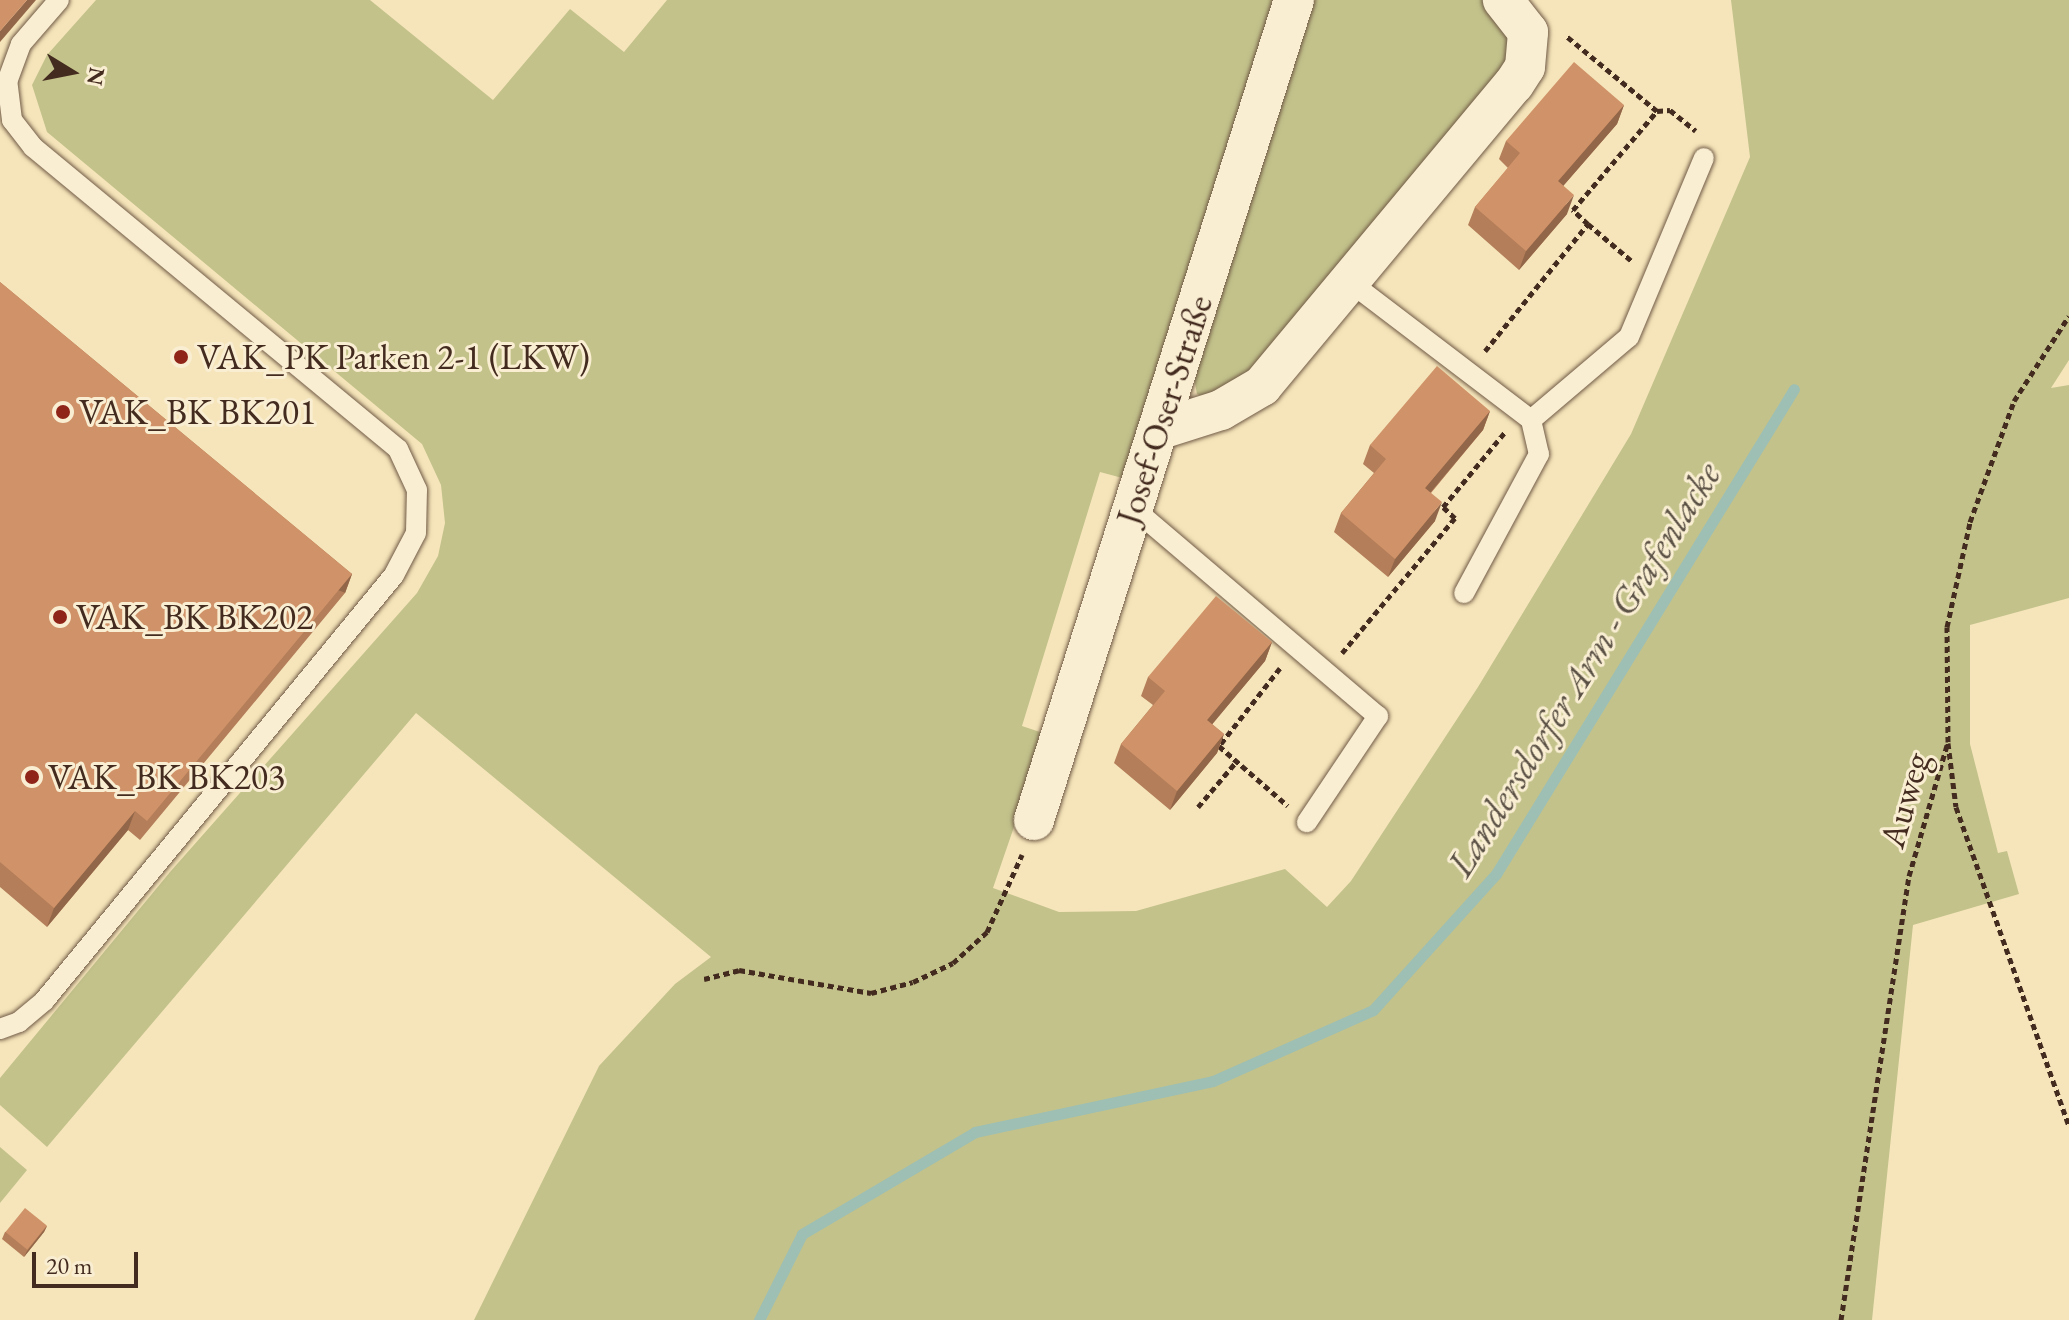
<!DOCTYPE html>
<meta charset="utf-8">
<style>
body{margin:0}
#map{position:relative;width:2069px;height:1320px;overflow:hidden;background:#f6e5ba;font-family:"EB Garamond",serif}
div>[style]{position:absolute}
.green>*{inset:0;background:#c3c28b}
.stream>*{height:11px;margin:-5.5px;padding:0 5.5px;transform-origin:5.5px;border-radius:5.5px;background:#9dbfb4}
.path>*{height:5px;margin-top:-2.5px;transform-origin:0;background:repeating-linear-gradient(90deg,#442b1f 0 6px,transparent 0 10px)}
.roads{filter:drop-shadow(0 0 2px #705a46) drop-shadow(0 0 2px #705a46)}
.service>*{height:20px;margin:-10px;padding:0 10px;transform-origin:10px;border-radius:10px;background:#f9eed2}
.minor>*{height:40px;margin:-20px;padding:0 20px;transform-origin:20px;border-radius:20px;background:#f9eed2}
.wall>*{inset:0;background:#b37e59}
.shaded-wall>*{inset:0;background:#926649;transform-origin:0 0}
.building>*{inset:0;background:#d09268;transform-origin:0 0}
.dots>*{width:22px;height:22px;translate:-50% -50%;box-sizing:border-box;border:4px solid #f9eed2;border-radius:50%}
span{translate:-50% -50%;white-space:nowrap;text-align:center;line-height:1.15;-webkit-text-stroke:6px #f9eed2;paint-order:stroke}
.poi-label{font-size:36px;color:#442b1f}
.left{translate:0 -50%;text-align:left}
.street-label{font-size:36px;color:#442b1f}
.water-label{font-size:38px;color:#5a5044;font-style:italic}
.north{position:absolute;left:32px;top:32px;width:80px;height:80px;-webkit-text-stroke:6px #f9eed2;paint-order:stroke;rotate:100deg;font-size:22px;font-weight:700;line-height:32px;text-align:center;color:#442b1f}
.north::after{content:'';display:block;margin:auto;width:28px;height:36px;background:#442b1f;clip-path:polygon(50% 0,100% 100%,50% 72%,0 100%)}
.scale{position:absolute;left:32px;top:1252px;width:106px;height:36px;box-sizing:border-box;border:4px solid #442b1f;border-top:0;padding-left:10px;font-size:24px;line-height:28px;white-space:nowrap;color:#442b1f;-webkit-text-stroke:6px #f9eed2;paint-order:stroke}
</style>
<div id="map">
<div class="green">
<i style="clip-path:polygon(96px 0,370px 0,493px 100px,570px 9px,624px 52px,667px 0,1278px 0,1126px 479px,1100px 472px,1022px 726px,1046px 734px,993px 888px,1059px 912px,1136px 911px,1285px 869px,1327px 907px,1351px 881px,1478px 687px,1631px 434px,1750px 157px,1731px 0,2069px 0,2069px 360px,2051px 388px,2069px 385px,2069px 598px,1970px 625px,1970px 744px,1998px 853px,2007px 851px,2019px 894px,1913px 925px,1872px 1320px,474px 1320px,599px 1066px,675px 984px,711px 957px,416px 713px,47px 1147px,0 1105px,0 1078px,170px 872px,417px 593px,438px 556px,445px 523px,441px 485px,422px 444px,47px 132px,32px 85px,47px 55px)"></i>
<i style="clip-path:polygon(1309px 0,1487px 0,1506px 16px,1510px 61px,1254px 378px,1206px 398px,1197px 394px,1194px 378px)"></i>
<i style="clip-path:polygon(0 1147px,27px 1170px,0 1203px)"></i>
</div>
<div class="stream">
<i style="left:759px;top:1320px;width:96px;rotate:-63.4deg"></i>
<i style="left:802px;top:1234px;width:201px;rotate:-30.5deg"></i>
<i style="left:975px;top:1132px;width:243px;rotate:-12.1deg"></i>
<i style="left:1213px;top:1081px;width:175px;rotate:-23.9deg"></i>
<i style="left:1373px;top:1010px;width:183px;rotate:-47.9deg"></i>
<i style="left:1496px;top:874px;width:569px;rotate:-58.43deg"></i>
</div>
<div class="path">
<i style="left:1657px;top:111px;width:13px;rotate:-4deg"></i>
<i style="left:1670px;top:110px;width:33px;rotate:39deg"></i>
<i style="left:1588px;top:224px;width:59px;rotate:40.2deg"></i>
<i style="left:1485px;top:351px;width:164px;rotate:-51deg"></i>
<i style="left:1588px;top:224px;width:21px;rotate:-137deg"></i>
<i style="left:1573px;top:210px;width:130px;rotate:-49.7deg"></i>
<i style="left:1657px;top:111px;width:119px;rotate:-140.4deg"></i>
<i style="left:1342px;top:653px;width:176px;rotate:-50.1deg"></i>
<i style="left:1455px;top:518px;width:16px;rotate:-137deg"></i>
<i style="left:1443px;top:507px;width:97px;rotate:-50.4deg"></i>
<i style="left:1280px;top:668px;width:99px;rotate:128deg"></i>
<i style="left:1219px;top:746px;width:91px;rotate:41deg"></i>
<i style="left:1948px;top:743px;width:64px;rotate:82.9deg"></i>
<i style="left:1956px;top:807px;width:338px;rotate:70.5deg"></i>
<i style="left:1198px;top:807px;width:59px;rotate:-49.8deg"></i>
<i style="left:704px;top:979px;width:36px;rotate:-14deg"></i>
<i style="left:739px;top:970px;width:134px;rotate:9.9deg"></i>
<i style="left:871px;top:993px;width:43px;rotate:-14.7deg"></i>
<i style="left:913px;top:982px;width:44px;rotate:-25.4deg"></i>
<i style="left:953px;top:963px;width:46px;rotate:-42.4deg"></i>
<i style="left:987px;top:932px;width:85px;rotate:-65.6deg"></i>
<i style="left:1841px;top:1320px;width:449px;rotate:-81.3deg"></i>
<i style="left:1909px;top:876px;width:140px;rotate:-73.8deg"></i>
<i style="left:1948px;top:742px;width:115px;rotate:-90.5deg"></i>
<i style="left:1947px;top:627px;width:107px;rotate:-77.6deg"></i>
<i style="left:1970px;top:522px;width:129px;rotate:-70deg"></i>
<i style="left:2014px;top:401px;width:101px;rotate:-57.1deg"></i>
</div>
<div class="roads">
<div class="service">
<i style="left:1350px;top:282px;width:228px;rotate:37.3deg"></i>
<i style="left:1531px;top:420px;width:35px;rotate:77deg"></i>
<i style="left:1539px;top:454px;width:158px;rotate:118.3deg"></i>
<i style="left:1531px;top:420px;width:128px;rotate:-40.3deg"></i>
<i style="left:1629px;top:337px;width:194px;rotate:-67.3deg"></i>
<i style="left:1132px;top:507px;width:323px;rotate:40.4deg"></i>
<i style="left:1378px;top:716px;width:128px;rotate:123.8deg"></i>
<i style="left:0;top:1029px;width:20px;rotate:-20deg"></i>
<i style="left:19px;top:1022px;width:33px;rotate:-40deg"></i>
<i style="left:44px;top:1001px;width:551px;rotate:-50.59deg"></i>
<i style="left:394px;top:575px;width:47px;rotate:-62.4deg"></i>
<i style="left:416px;top:533px;width:43px;rotate:-88.7deg"></i>
<i style="left:417px;top:490px;width:45px;rotate:-114.9deg"></i>
<i style="left:398px;top:449px;width:474px;rotate:-140.4deg"></i>
<i style="left:33px;top:147px;width:34px;rotate:-128deg"></i>
<i style="left:12px;top:120px;width:38px;rotate:-97deg"></i>
<i style="left:7px;top:82px;width:40px;rotate:-69.8deg"></i>
<i style="left:21px;top:44px;width:58px;rotate:-49.2deg"></i>
</div>
<div class="minor">
<i style="left:1158px;top:430px;width:66px;rotate:-17.6deg"></i>
<i style="left:1221px;top:410px;width:48px;rotate:-30.3deg"></i>
<i style="left:1262px;top:386px;width:393px;rotate:-50.2deg"></i>
<i style="left:1514px;top:84px;width:20px;rotate:-57deg"></i>
<i style="left:1525px;top:67px;width:35px;rotate:-85deg"></i>
<i style="left:1528px;top:32px;width:41px;rotate:-128deg"></i>
<i style="left:1034px;top:820px;width:860px;rotate:-72.41deg"></i>
</div>
</div>
<div class="wall">
<i style="clip-path:polygon(1624px 105px,1617px 124px,1563px 186px,1567px 214px,1519px 270px,1468px 225px,1475px 207px,1508px 168px,1499px 159px,1506px 141px)"></i>
<i style="clip-path:polygon(0 282px,352px 574px,345px 593px,140px 840px,128px 830px,47px 927px,0 887px)"></i>
<i style="clip-path:polygon(1490px 411px,1483px 430px,1431px 493px,1435px 521px,1388px 577px,1334px 532px,1341px 513px,1374px 473px,1363px 464px,1370px 445px)"></i>
<i style="clip-path:polygon(1272px 642px,1265px 661px,1212px 724px,1224px 734px,1217px 753px,1170px 810px,1114px 763px,1121px 744px,1153px 705px,1141px 696px,1148px 677px)"></i>
<i style="clip-path:polygon(47px 1226px,44px 1232px,24px 1257px,2px 1239px,5px 1232px)"></i>
</div>
<div class="shaded-wall">
<i style="clip-path:polygon(27px 0,36px 0,0 42px,0 31px)"></i>
<i style="clip-path:polygon(1624px 105px,1617px 124px,1551px 200px,1558px 181px)"></i>
<i style="clip-path:polygon(1574px 195px,1567px 214px,1519px 270px,1526px 251px)"></i>
<i style="clip-path:polygon(1490px 411px,1483px 430px,1418px 507px,1425px 488px)"></i>
<i style="clip-path:polygon(1442px 502px,1435px 521px,1388px 577px,1395px 559px)"></i>
<i style="left:352px;top:574px;width:20px;height:321px;rotate:110deg"></i>
<i style="clip-path:polygon(1272px 642px,1265px 661px,1200px 739px,1207px 720px)"></i>
<i style="clip-path:polygon(1224px 734px,1217px 753px,1170px 810px,1177px 791px)"></i>
<i style="clip-path:polygon(135px 811px,128px 830px,47px 927px,54px 908px)"></i>
<i style="clip-path:polygon(47px 1226px,44px 1232px,24px 1257px,27px 1251px)"></i>
</div>
<div class="building">
<i style="clip-path:polygon(0 0,27px 0,0 31px)"></i>
<i style="clip-path:polygon(1574px 62px,1624px 105px,1558px 181px,1574px 195px,1526px 251px,1475px 207px,1520px 153px,1506px 141px)"></i>
<i style="clip-path:polygon(0 282px,352px 574px,147px 821px,135px 811px,54px 908px,0 862px)"></i>
<i style="clip-path:polygon(1437px 366px,1490px 411px,1425px 488px,1442px 502px,1395px 559px,1341px 513px,1386px 459px,1370px 445px)"></i>
<i style="clip-path:polygon(1216px 596px,1272px 642px,1207px 720px,1224px 734px,1177px 791px,1121px 744px,1165px 691px,1148px 677px)"></i>
<i style="left:25px;top:1208px;width:28px;height:31px;rotate:39deg"></i>
</div>
<div class="dots">
<i style="left:181px;top:357px;background:#8f2418"></i>
<i style="left:63px;top:412px;background:#8f2418"></i>
<i style="left:60px;top:617px;background:#8f2418"></i>
<i style="left:32px;top:777px;background:#8f2418"></i>
</div>
<div class="poi-label">
<span class="left" style="left:197px;top:357px">VAK_PK Parken 2-1 (LKW)</span>
<span class="left" style="left:79px;top:412px">VAK_BK BK201</span>
<span class="left" style="left:76px;top:617px">VAK_BK BK202</span>
<span class="left" style="left:48px;top:777px">VAK_BK BK203</span>
</div>
<div class="street-label">
<span style="left:1164px;top:410px;rotate:-72deg">Josef-Oser-Straße</span>
<span style="left:1904px;top:800px;rotate:-74deg">Auweg</span>
</div>
<div class="water-label">
<span style="left:1583px;top:669px;rotate:-58deg">Landersdorfer Arm - Grafenlacke</span>
</div>
<div class="north">N</div>
<div class="scale">20 m</div>
</div>
